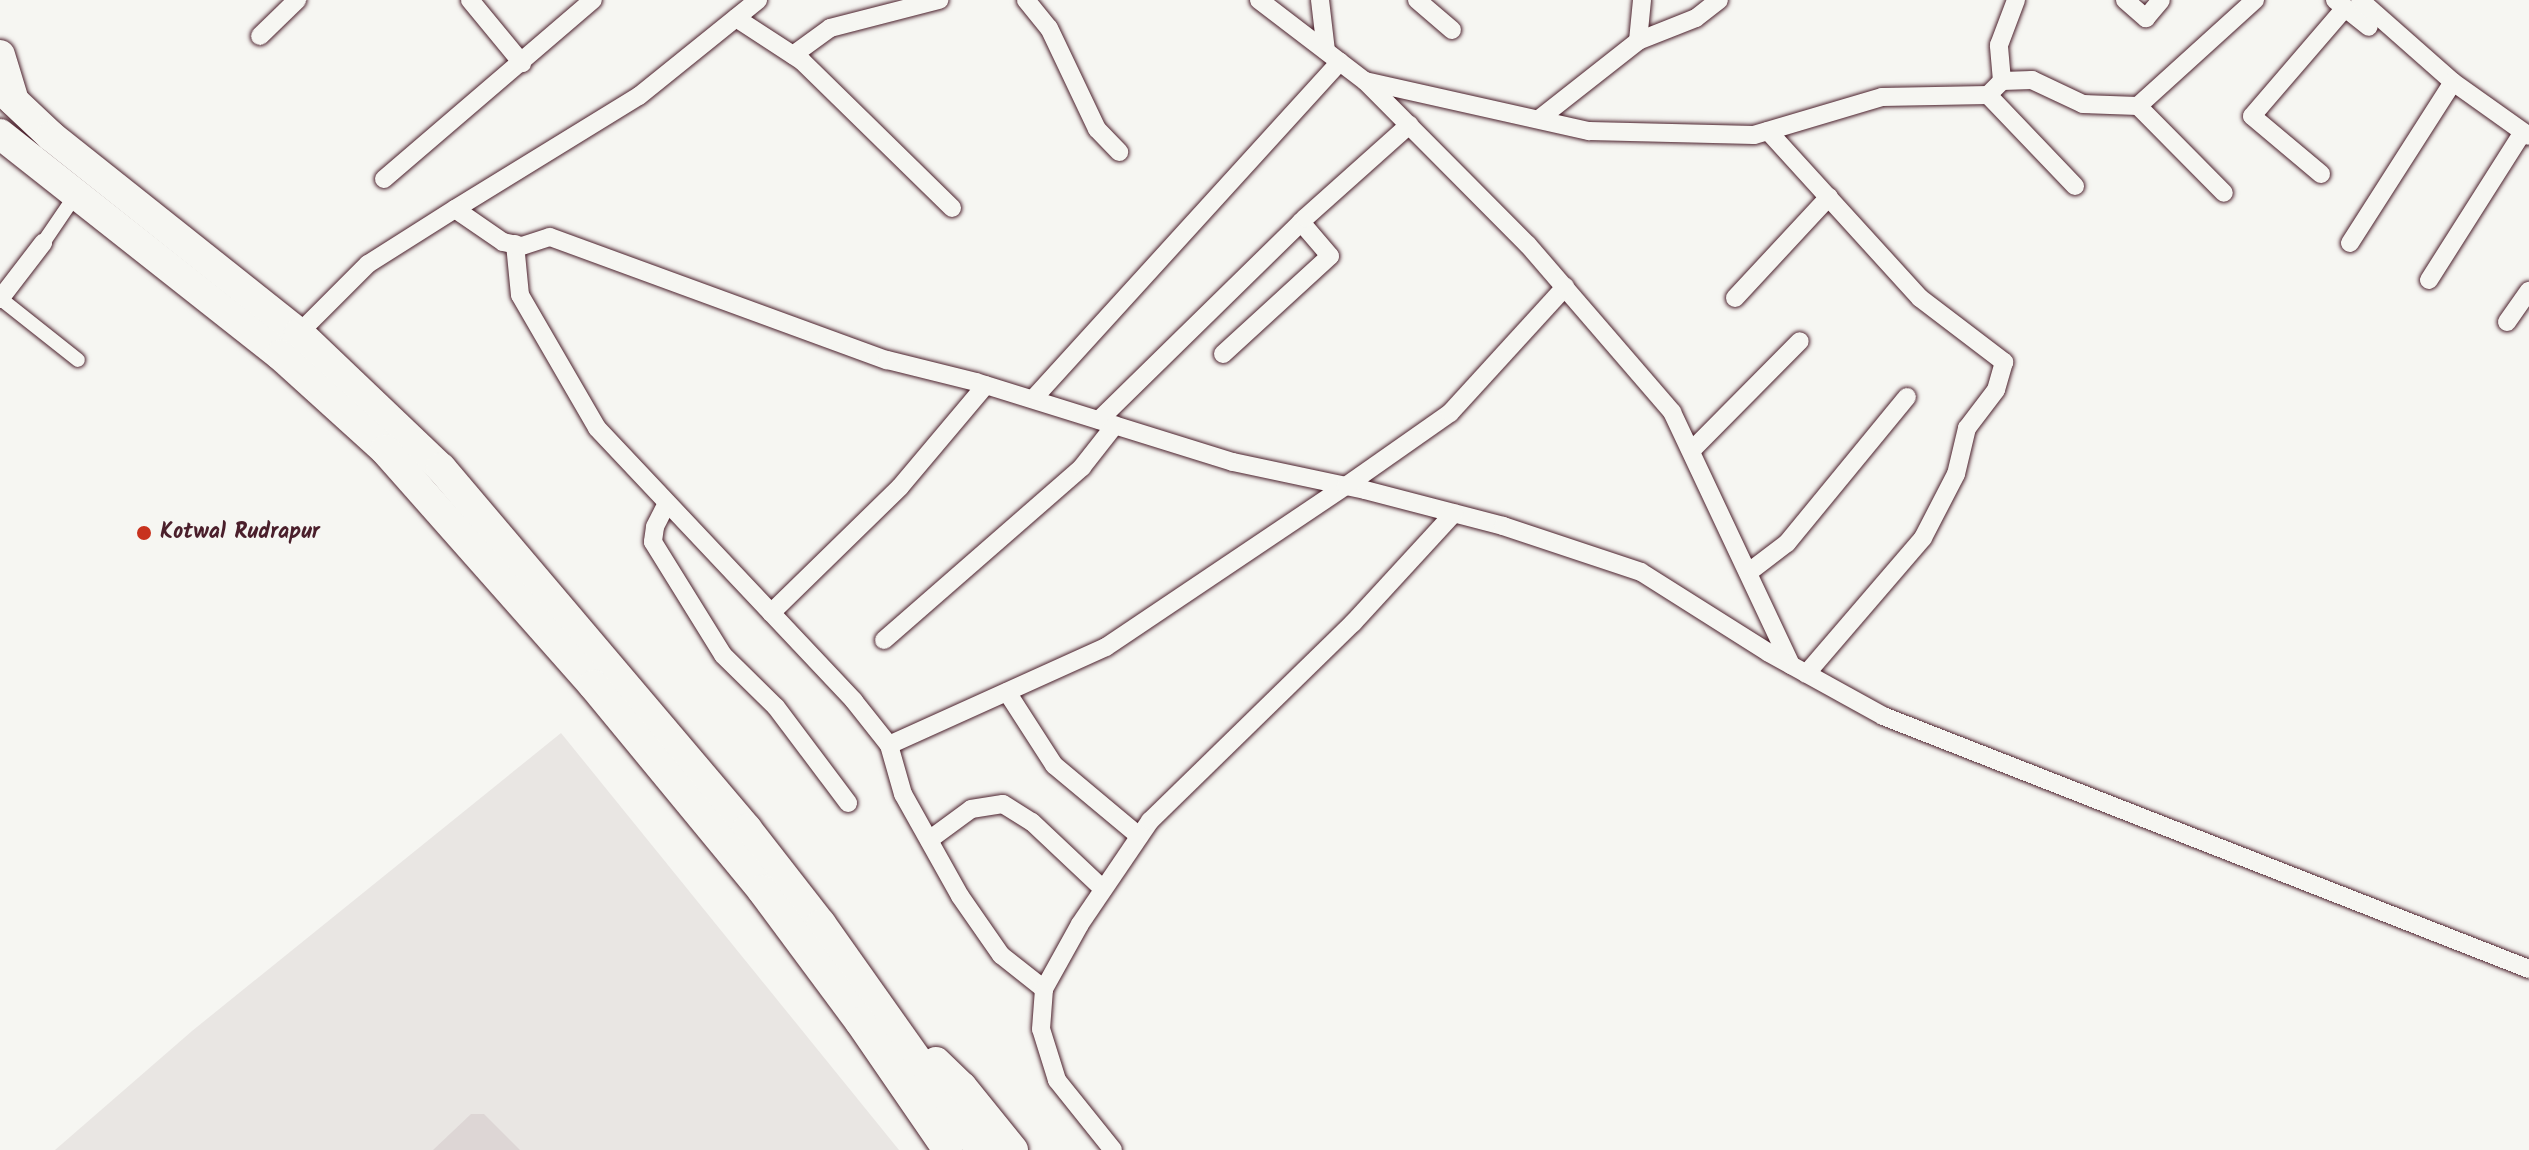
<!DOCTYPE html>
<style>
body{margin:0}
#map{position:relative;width:2529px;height:1150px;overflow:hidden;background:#f6f6f2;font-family:Kalam,sans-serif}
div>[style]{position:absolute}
.built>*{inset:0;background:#e9e6e3}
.green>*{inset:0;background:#ddd6d5}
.roads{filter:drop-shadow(0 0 2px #4a1f2b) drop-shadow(0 0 2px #4a1f2b)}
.pedestrian>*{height:14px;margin:-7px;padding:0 7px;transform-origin:7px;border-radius:7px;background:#f6f6f2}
.minor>*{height:18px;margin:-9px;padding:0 9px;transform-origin:9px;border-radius:9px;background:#f6f6f2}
.trunk>*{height:30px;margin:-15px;padding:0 15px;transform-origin:15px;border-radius:15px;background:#f6f6f2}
.dots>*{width:22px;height:22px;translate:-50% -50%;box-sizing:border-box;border:4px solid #f6f6f2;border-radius:50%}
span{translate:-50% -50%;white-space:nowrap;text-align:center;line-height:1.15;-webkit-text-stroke:7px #f6f6f2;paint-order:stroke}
.poi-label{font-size:22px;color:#4a1f2b;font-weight:700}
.left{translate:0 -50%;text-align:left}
</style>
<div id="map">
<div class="built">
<i style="clip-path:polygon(561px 733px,899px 1150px,55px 1150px,192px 1031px)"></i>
</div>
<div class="green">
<i style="clip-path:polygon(471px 1114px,484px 1114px,520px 1150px,433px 1150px)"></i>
</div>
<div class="roads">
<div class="pedestrian">
<i style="left:43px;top:243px;width:57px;rotate:-55.8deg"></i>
<i style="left:1px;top:299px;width:98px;rotate:38.4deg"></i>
</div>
<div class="minor">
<i style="left:470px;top:0;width:82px;rotate:50.5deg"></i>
<i style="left:1026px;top:0;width:36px;rotate:51deg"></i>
<i style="left:1049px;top:28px;width:112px;rotate:64.6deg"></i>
<i style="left:1097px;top:129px;width:32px;rotate:46deg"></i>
<i style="left:1259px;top:0;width:133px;rotate:37.4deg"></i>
<i style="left:1365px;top:81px;width:231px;rotate:45.2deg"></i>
<i style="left:1528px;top:245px;width:221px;rotate:49.2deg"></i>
<i style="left:1672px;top:412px;width:280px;rotate:64.8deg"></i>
<i style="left:1320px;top:0;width:51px;rotate:83.3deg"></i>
<i style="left:1417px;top:0;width:46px;rotate:40.6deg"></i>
<i style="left:2125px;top:0;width:28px;rotate:41deg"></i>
<i style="left:2146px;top:18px;width:23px;rotate:-50deg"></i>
<i style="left:2335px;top:0;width:43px;rotate:38.5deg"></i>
<i style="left:2360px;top:0;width:124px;rotate:41.4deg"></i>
<i style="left:2453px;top:82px;width:93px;rotate:35.4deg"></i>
<i style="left:736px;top:18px;width:79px;rotate:33.1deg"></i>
<i style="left:802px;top:61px;width:210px;rotate:44.4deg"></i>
<i style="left:260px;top:36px;width:52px;rotate:-44.2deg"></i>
<i style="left:1638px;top:41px;width:62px;rotate:-21.6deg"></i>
<i style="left:1696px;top:18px;width:29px;rotate:-38deg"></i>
<i style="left:793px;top:55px;width:46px;rotate:-36.1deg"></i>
<i style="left:830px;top:28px;width:113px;rotate:-14.4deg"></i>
<i style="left:1365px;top:81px;width:230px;rotate:12.6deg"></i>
<i style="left:1589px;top:131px;width:165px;rotate:1.4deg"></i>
<i style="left:1754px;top:135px;width:134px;rotate:-16.5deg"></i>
<i style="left:1882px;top:97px;width:106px;rotate:-1.1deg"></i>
<i style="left:1988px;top:95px;width:20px;rotate:-45deg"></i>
<i style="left:2002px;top:81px;width:30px;rotate:-2deg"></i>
<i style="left:2032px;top:80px;width:56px;rotate:25.2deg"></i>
<i style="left:2083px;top:104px;width:55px;rotate:2.1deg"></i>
<i style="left:2138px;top:106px;width:158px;rotate:-42.2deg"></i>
<i style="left:2002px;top:81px;width:36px;rotate:-95deg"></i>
<i style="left:1999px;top:45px;width:48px;rotate:-69.3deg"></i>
<i style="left:1988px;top:95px;width:126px;rotate:46.3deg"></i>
<i style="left:2138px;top:106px;width:122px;rotate:45.3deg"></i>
<i style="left:1539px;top:119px;width:126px;rotate:-38.2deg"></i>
<i style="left:1638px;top:41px;width:41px;rotate:-84.4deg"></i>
<i style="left:1768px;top:131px;width:226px;rotate:47.7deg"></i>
<i style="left:1920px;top:298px;width:106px;rotate:37.3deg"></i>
<i style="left:2004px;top:362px;width:29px;rotate:106deg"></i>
<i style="left:1996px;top:390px;width:48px;rotate:127.3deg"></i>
<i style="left:1967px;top:428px;width:47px;rotate:103.4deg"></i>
<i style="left:1956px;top:474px;width:72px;rotate:117.3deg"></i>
<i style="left:1923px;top:538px;width:179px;rotate:130.7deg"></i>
<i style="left:2321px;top:174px;width:90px;rotate:-140deg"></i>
<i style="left:2252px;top:116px;width:143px;rotate:-49.3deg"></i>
<i style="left:384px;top:179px;width:275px;rotate:-40.6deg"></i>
<i style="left:455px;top:209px;width:216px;rotate:-31.6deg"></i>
<i style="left:639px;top:96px;width:153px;rotate:-38.9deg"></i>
<i style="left:2350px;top:243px;width:191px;rotate:-57.4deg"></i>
<i style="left:515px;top:244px;width:51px;rotate:84.4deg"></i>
<i style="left:520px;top:295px;width:154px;rotate:59.9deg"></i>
<i style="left:597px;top:428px;width:375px;rotate:46.7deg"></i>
<i style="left:854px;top:701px;width:56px;rotate:51.5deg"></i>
<i style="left:889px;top:745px;width:51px;rotate:74.1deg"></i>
<i style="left:903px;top:794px;width:117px;rotate:60.8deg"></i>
<i style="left:960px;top:896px;width:72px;rotate:55.2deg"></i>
<i style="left:1001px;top:955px;width:55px;rotate:38.3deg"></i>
<i style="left:2429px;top:280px;width:175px;rotate:-57.6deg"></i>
<i style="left:1735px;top:298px;width:138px;rotate:-47.1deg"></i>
<i style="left:0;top:299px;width:71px;rotate:-52.5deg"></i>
<i style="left:2507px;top:322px;width:38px;rotate:-55deg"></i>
<i style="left:299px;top:333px;width:98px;rotate:-45deg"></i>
<i style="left:368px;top:264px;width:103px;rotate:-32.3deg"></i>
<i style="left:455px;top:209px;width:58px;rotate:34.5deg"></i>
<i style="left:503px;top:242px;width:19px;rotate:12deg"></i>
<i style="left:522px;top:246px;width:29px;rotate:-18deg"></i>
<i style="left:550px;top:237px;width:359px;rotate:20.1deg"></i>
<i style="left:887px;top:360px;width:92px;rotate:13.9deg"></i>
<i style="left:976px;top:382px;width:269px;rotate:17.3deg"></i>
<i style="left:1233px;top:462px;width:135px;rotate:12deg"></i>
<i style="left:1365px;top:490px;width:143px;rotate:14.6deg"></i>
<i style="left:1503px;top:526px;width:145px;rotate:18.4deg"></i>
<i style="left:1641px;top:572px;width:151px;rotate:32.3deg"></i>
<i style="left:1769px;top:653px;width:130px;rotate:28.9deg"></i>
<i style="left:1883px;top:716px;width:694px;rotate:21.39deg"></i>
<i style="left:1223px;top:354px;width:145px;rotate:-42.5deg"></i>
<i style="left:1330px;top:256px;width:45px;rotate:-130.5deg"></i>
<i style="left:1033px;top:399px;width:456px;rotate:-47.7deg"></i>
<i style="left:1099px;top:420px;width:289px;rotate:-44.4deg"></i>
<i style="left:1305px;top:218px;width:140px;rotate:-41.8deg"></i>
<i style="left:1692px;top:450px;width:153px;rotate:-45.3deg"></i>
<i style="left:667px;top:503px;width:27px;rotate:117deg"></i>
<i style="left:655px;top:527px;width:15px;rotate:98deg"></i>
<i style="left:653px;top:542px;width:133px;rotate:58.2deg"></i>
<i style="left:723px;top:655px;width:74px;rotate:44.5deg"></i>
<i style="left:776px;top:707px;width:120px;rotate:53.1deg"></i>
<i style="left:1749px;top:572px;width:48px;rotate:-37.3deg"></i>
<i style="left:1787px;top:543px;width:189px;rotate:-50.6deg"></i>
<i style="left:771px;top:613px;width:180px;rotate:-44.3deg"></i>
<i style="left:900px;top:487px;width:133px;rotate:-49.9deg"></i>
<i style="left:884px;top:640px;width:263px;rotate:-41.1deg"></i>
<i style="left:1082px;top:467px;width:53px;rotate:-51.8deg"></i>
<i style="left:1007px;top:692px;width:87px;rotate:57.2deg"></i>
<i style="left:1054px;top:765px;width:111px;rotate:39.9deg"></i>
<i style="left:889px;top:745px;width:238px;rotate:-24.3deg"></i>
<i style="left:1106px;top:647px;width:289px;rotate:-33.9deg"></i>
<i style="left:1346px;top:486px;width:127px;rotate:-35.1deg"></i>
<i style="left:1450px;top:413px;width:171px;rotate:-47.6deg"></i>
<i style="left:929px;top:840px;width:52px;rotate:-36.4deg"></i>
<i style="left:971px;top:809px;width:32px;rotate:-9deg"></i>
<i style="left:1003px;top:804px;width:34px;rotate:32deg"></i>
<i style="left:1032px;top:822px;width:98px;rotate:43.3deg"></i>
<i style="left:1113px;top:1150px;width:90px;rotate:-128.7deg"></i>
<i style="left:1057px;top:1080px;width:53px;rotate:-107.4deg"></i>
<i style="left:1041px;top:1029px;width:40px;rotate:-85.7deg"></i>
<i style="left:1044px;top:989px;width:74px;rotate:-61deg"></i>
<i style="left:1080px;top:924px;width:125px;rotate:-55.8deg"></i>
<i style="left:1150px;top:821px;width:284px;rotate:-44.3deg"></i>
<i style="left:1353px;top:623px;width:149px;rotate:-47.4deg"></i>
</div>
<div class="trunk">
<i style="left:0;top:55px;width:48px;rotate:73.1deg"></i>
<i style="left:0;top:88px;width:70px;rotate:43.3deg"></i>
<i style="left:51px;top:136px;width:317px;rotate:38.5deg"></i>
<i style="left:299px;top:333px;width:196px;rotate:43.6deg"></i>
<i style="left:441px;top:468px;width:473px;rotate:49.7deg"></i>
<i style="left:747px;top:829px;width:120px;rotate:52.1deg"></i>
<i style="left:821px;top:924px;width:277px;rotate:54.7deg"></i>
<i style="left:0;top:134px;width:357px;rotate:38.3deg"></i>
<i style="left:280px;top:355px;width:142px;rotate:42.1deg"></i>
<i style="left:385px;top:450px;width:314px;rotate:48.5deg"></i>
<i style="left:593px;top:685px;width:266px;rotate:50.5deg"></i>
<i style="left:762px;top:890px;width:164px;rotate:53.4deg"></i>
<i style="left:860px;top:1022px;width:155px;rotate:55.5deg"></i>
<i style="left:936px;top:1062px;width:36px;rotate:44deg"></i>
<i style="left:962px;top:1087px;width:81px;rotate:51deg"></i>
</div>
</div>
<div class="dots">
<i style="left:144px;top:533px;background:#c8321e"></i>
</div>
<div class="poi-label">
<span class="left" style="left:160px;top:533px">Kotwal Rudrapur</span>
</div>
</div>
